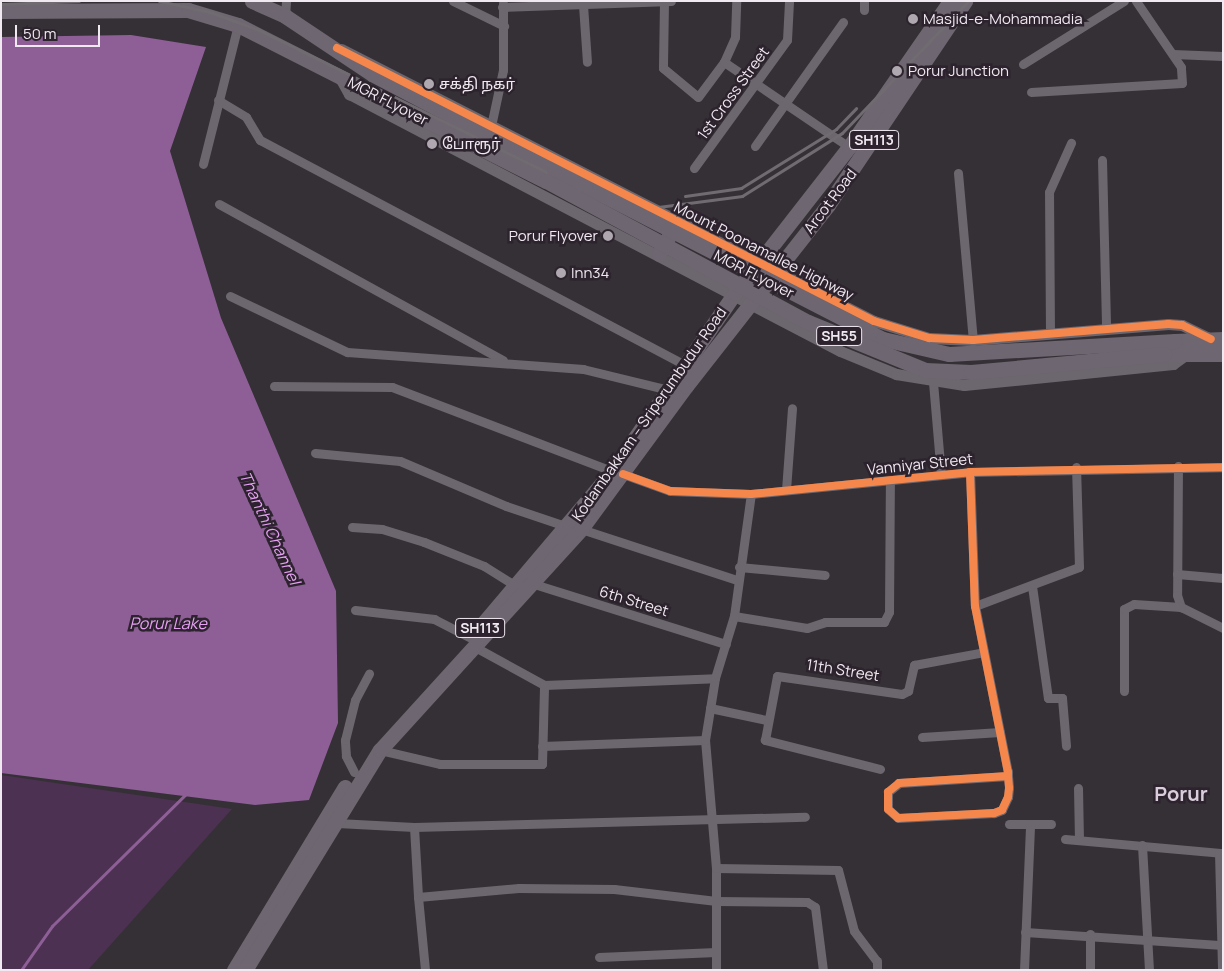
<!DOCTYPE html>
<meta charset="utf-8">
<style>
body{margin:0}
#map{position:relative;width:1224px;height:971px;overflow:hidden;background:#353036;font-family:Manrope,"Noto Sans Tamil",sans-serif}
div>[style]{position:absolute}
.green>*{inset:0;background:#4c3152}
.water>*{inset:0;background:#8d5f96}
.stream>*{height:3px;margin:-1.5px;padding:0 1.5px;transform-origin:1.5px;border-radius:1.5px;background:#8d5f96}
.minor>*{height:9px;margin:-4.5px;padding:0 4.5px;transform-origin:4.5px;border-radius:4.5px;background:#6c666e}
.tertiary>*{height:11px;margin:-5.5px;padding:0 5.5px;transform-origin:5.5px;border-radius:5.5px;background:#6c666e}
.primary>*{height:15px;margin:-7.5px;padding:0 7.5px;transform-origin:7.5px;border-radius:7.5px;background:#6e6670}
.rail>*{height:3px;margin:-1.5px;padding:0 1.5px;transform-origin:1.5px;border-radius:1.5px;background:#706b71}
.primary-bridge>*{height:15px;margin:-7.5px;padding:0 7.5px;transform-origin:7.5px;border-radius:7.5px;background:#6e6670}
.cycleway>*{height:8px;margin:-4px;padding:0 4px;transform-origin:4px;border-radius:4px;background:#f5874c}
.dots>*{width:14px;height:14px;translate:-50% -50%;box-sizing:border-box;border:2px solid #2d232e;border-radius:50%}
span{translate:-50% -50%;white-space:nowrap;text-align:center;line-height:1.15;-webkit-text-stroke:5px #2d232e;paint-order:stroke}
.shield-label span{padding:1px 4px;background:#2d232e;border:1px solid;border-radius:4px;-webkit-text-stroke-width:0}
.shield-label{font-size:14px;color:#f0e9f1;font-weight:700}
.poi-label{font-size:15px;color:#f0e9f1}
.left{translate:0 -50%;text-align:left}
.right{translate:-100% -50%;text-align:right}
.street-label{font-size:15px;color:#f0e9f1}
.water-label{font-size:16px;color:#e6a0f4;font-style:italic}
.district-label{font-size:20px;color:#d9ccdb;font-weight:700}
.frame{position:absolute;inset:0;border:2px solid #f0e9f1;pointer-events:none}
.scale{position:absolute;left:15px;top:25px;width:85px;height:22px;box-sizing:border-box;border:2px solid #f0e9f1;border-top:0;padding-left:6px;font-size:15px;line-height:18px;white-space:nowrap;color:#f0e9f1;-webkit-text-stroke:4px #2d232e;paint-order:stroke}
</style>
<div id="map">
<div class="green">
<i style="clip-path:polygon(1px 775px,232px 809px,88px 970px,1px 970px)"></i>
</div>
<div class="water">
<i style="clip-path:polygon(131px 35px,206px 47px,170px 151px,221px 318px,336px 591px,338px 723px,309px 800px,255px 805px,1px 773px,1px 37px)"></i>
</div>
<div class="stream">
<i style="left:21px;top:970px;width:54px;rotate:-54.8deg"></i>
<i style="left:52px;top:926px;width:191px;rotate:-44.6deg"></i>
</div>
<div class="minor">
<i style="left:453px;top:1px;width:57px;rotate:26.1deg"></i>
<i style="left:864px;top:1px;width:9px;rotate:90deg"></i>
<i style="left:664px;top:2px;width:66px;rotate:90.9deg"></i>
<i style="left:663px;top:68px;width:45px;rotate:39.6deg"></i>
<i style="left:698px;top:97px;width:44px;rotate:-53.4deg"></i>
<i style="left:724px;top:62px;width:27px;rotate:-66deg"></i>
<i style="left:735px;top:37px;width:36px;rotate:-88deg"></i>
<i style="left:583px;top:5px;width:57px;rotate:86deg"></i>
<i style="left:502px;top:7px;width:169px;rotate:-2deg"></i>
<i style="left:285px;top:16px;width:15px;rotate:-86deg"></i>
<i style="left:1173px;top:54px;width:50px;rotate:2.3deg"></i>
<i style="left:724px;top:62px;width:151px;rotate:34.2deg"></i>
<i style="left:1023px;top:64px;width:119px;rotate:-32deg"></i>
<i style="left:1031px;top:92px;width:151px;rotate:-3.4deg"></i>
<i style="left:1182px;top:83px;width:16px;rotate:-94deg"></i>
<i style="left:1181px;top:67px;width:80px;rotate:-124.3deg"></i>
<i style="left:218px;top:100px;width:33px;rotate:31deg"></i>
<i style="left:246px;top:117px;width:27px;rotate:59deg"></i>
<i style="left:260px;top:140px;width:481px;rotate:27.9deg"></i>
<i style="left:491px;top:126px;width:57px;rotate:-77.9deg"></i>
<i style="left:503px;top:70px;width:67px;rotate:-90deg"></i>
<i style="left:755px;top:146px;width:152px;rotate:-54.6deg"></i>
<i style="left:1102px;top:160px;width:168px;rotate:88.6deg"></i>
<i style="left:203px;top:164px;width:143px;rotate:-75.9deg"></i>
<i style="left:694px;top:168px;width:158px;rotate:-54deg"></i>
<i style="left:787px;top:40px;width:39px;rotate:-87deg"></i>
<i style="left:958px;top:173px;width:168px;rotate:84.9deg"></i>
<i style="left:219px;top:204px;width:324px;rotate:28.8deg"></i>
<i style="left:230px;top:296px;width:130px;rotate:25.6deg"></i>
<i style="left:347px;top:352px;width:237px;rotate:4.1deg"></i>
<i style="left:583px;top:369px;width:89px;rotate:13.7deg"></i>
<i style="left:1050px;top:333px;width:141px;rotate:-90.4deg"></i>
<i style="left:1049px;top:192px;width:54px;rotate:-65.8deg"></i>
<i style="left:933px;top:382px;width:93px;rotate:85.1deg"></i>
<i style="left:274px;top:386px;width:118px;rotate:0.5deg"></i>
<i style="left:392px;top:387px;width:235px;rotate:20.9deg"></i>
<i style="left:315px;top:453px;width:85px;rotate:5.4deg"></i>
<i style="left:400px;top:461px;width:115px;rotate:23deg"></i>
<i style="left:506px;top:506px;width:65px;rotate:18.7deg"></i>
<i style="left:1178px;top:466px;width:129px;rotate:90.4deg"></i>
<i style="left:1177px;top:595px;width:13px;rotate:72deg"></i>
<i style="left:1181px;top:607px;width:47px;rotate:26.6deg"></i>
<i style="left:970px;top:472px;width:134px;rotate:87.9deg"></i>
<i style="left:975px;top:606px;width:169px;rotate:78.8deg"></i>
<i style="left:1008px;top:772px;width:4px;rotate:90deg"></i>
<i style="left:1008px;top:776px;width:12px;rotate:85deg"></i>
<i style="left:1009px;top:788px;width:9px;rotate:96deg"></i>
<i style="left:1008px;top:797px;width:14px;rotate:115deg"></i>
<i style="left:1002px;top:810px;width:9px;rotate:159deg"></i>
<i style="left:994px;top:813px;width:96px;rotate:177deg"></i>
<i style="left:898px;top:818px;width:13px;rotate:-138deg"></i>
<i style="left:888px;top:809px;width:17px;rotate:-90deg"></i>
<i style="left:888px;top:792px;width:14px;rotate:-39deg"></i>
<i style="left:899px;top:783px;width:109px;rotate:-3.7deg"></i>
<i style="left:623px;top:474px;width:50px;rotate:19.9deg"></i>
<i style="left:670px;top:491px;width:81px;rotate:2.1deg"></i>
<i style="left:751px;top:494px;width:220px;rotate:-5.7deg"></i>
<i style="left:970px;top:472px;width:253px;rotate:-1.1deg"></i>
<i style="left:786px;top:490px;width:82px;rotate:-85.8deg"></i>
<i style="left:352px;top:527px;width:30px;rotate:4deg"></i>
<i style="left:382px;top:529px;width:44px;rotate:17.2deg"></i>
<i style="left:424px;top:542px;width:65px;rotate:21.8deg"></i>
<i style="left:484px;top:566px;width:39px;rotate:32deg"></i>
<i style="left:581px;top:529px;width:164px;rotate:18.1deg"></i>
<i style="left:739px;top:567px;width:86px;rotate:5.3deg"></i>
<i style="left:1177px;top:574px;width:46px;rotate:5deg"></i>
<i style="left:534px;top:584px;width:201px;rotate:17.4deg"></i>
<i style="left:1032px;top:586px;width:113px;rotate:81.9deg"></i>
<i style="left:1048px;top:698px;width:14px"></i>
<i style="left:1062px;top:698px;width:48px;rotate:85.2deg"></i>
<i style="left:975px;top:606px;width:111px;rotate:-20.6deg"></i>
<i style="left:1079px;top:567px;width:100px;rotate:-91.7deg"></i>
<i style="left:355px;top:610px;width:80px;rotate:6.5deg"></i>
<i style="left:434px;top:619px;width:46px;rotate:27.1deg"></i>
<i style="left:734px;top:616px;width:74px;rotate:9.3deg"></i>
<i style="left:807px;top:628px;width:19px;rotate:-18deg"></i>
<i style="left:825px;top:622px;width:59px"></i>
<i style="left:884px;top:622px;width:11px;rotate:-63deg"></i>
<i style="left:889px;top:612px;width:130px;rotate:-89.6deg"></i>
<i style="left:475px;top:647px;width:79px;rotate:28.8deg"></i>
<i style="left:544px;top:685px;width:171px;rotate:-2.3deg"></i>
<i style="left:1124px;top:691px;width:82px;rotate:-90deg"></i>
<i style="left:1124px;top:609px;width:11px;rotate:-27deg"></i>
<i style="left:1134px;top:604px;width:47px;rotate:3.7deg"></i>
<i style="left:710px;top:708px;width:57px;rotate:12.1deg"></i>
<i style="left:922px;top:737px;width:78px;rotate:-3.7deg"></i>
<i style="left:542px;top:746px;width:163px;rotate:-2.1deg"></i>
<i style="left:380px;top:750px;width:62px;rotate:13.1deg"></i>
<i style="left:440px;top:764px;width:102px"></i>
<i style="left:542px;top:764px;width:79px;rotate:-88.5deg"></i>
<i style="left:880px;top:769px;width:119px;rotate:-165.8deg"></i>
<i style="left:765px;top:740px;width:65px;rotate:-79.4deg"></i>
<i style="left:777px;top:676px;width:126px;rotate:8.2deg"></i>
<i style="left:902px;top:694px;width:7px;rotate:-27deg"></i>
<i style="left:908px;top:691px;width:27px;rotate:-77deg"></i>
<i style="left:914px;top:665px;width:71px;rotate:-10.5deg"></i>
<i style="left:354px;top:772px;width:18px;rotate:-117deg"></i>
<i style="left:346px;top:756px;width:16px;rotate:-94deg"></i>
<i style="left:345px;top:740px;width:41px;rotate:-76deg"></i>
<i style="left:355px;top:700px;width:30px;rotate:-62deg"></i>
<i style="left:1078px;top:788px;width:52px;rotate:88.9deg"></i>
<i style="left:337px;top:823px;width:77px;rotate:3deg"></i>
<i style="left:414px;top:827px;width:391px;rotate:-1.5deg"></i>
<i style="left:1009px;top:824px;width:42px"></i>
<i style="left:414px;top:827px;width:70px;rotate:86.7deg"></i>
<i style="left:418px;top:897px;width:101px;rotate:-5.1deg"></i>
<i style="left:519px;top:888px;width:95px;rotate:0.6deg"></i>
<i style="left:614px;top:889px;width:103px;rotate:6.7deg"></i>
<i style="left:716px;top:901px;width:91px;rotate:0.6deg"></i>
<i style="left:807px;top:902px;width:9px;rotate:32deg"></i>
<i style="left:815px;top:907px;width:64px;rotate:82.8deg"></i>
<i style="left:1065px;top:839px;width:159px;rotate:5.1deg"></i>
<i style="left:1142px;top:845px;width:125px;rotate:86.8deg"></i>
<i style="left:1219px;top:853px;width:117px;rotate:88.5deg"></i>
<i style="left:716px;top:868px;width:122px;rotate:0.9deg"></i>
<i style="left:838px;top:870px;width:63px;rotate:75.3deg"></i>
<i style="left:854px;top:931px;width:38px;rotate:53deg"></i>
<i style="left:877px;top:961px;width:9px;rotate:90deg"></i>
<i style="left:418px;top:897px;width:73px;rotate:84.5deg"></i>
<i style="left:1025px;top:932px;width:198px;rotate:3.8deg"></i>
<i style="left:1090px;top:934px;width:36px;rotate:90deg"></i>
<i style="left:599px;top:957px;width:117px;rotate:-2.4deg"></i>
<i style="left:716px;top:970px;width:102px;rotate:-90deg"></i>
<i style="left:716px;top:868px;width:128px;rotate:-94.9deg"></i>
<i style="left:705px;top:740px;width:63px;rotate:-80.8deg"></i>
<i style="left:715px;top:678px;width:65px;rotate:-73deg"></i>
<i style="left:734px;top:616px;width:123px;rotate:-82.1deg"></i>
<i style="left:1024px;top:970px;width:146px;rotate:-87.6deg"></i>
</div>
<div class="tertiary">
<i style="left:341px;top:49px;width:598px;rotate:27.04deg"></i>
<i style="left:874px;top:321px;width:58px;rotate:17.2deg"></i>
<i style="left:929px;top:338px;width:44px;rotate:2.6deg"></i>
<i style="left:973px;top:340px;width:196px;rotate:-4.7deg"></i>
<i style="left:1168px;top:324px;width:14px;rotate:4deg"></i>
<i style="left:1182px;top:325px;width:32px;rotate:26deg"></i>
<i style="left:339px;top:76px;width:21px;rotate:61deg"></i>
<i style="left:349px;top:94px;width:554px;rotate:27.63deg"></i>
<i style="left:840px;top:351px;width:61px;rotate:22.3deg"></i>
<i style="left:896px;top:374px;width:69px;rotate:9.2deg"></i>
<i style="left:964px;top:385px;width:210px;rotate:-5.7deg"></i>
<i style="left:1173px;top:364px;width:17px;rotate:-36deg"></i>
</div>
<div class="primary">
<i style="left:252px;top:1px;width:36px;rotate:24deg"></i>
<i style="left:285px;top:16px;width:105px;rotate:33.7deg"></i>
<i style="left:372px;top:74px;width:206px;rotate:27.8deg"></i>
<i style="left:1px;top:11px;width:187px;rotate:-0.3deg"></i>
<i style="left:188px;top:10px;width:52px;rotate:16.7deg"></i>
<i style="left:238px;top:25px;width:345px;rotate:26.9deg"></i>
<i style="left:659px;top:254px;width:37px;rotate:-61deg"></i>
<i style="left:1175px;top:341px;width:48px;rotate:-2.4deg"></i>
<i style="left:1164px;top:354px;width:59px"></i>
<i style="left:474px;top:634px;width:214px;rotate:-49.7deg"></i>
<i style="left:612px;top:471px;width:216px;rotate:-55.4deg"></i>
<i style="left:735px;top:293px;width:185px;rotate:-52deg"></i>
<i style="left:849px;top:147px;width:178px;rotate:-55.3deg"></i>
<i style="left:234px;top:970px;width:214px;rotate:-58.8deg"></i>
<i style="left:245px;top:970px;width:258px;rotate:-58.5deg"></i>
<i style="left:380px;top:750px;width:299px;rotate:-47.7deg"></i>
<i style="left:581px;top:529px;width:177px;rotate:-53.7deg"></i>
<i style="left:686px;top:386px;width:230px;rotate:-51.9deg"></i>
<i style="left:828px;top:205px;width:246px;rotate:-56.1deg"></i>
</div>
<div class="rail">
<i style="left:159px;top:1px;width:52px;rotate:12.2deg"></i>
<i style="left:210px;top:12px;width:52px;rotate:20.2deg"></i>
<i style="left:259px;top:30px;width:366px;rotate:26.3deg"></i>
<i style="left:587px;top:192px;width:73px;rotate:11.9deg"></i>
<i style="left:658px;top:207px;width:85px;rotate:-7.5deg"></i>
<i style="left:742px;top:196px;width:118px;rotate:-32.2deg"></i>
<i style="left:842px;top:133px;width:182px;rotate:-46.3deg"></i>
<i style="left:1px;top:4px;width:78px;rotate:-2.2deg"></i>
<i style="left:549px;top:165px;width:44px;rotate:25.4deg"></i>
<i style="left:589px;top:184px;width:36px;rotate:13deg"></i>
<i style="left:685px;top:196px;width:57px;rotate:-8.1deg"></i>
<i style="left:741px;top:188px;width:112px;rotate:-31.8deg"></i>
<i style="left:836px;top:129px;width:29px;rotate:-46deg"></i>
</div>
<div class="primary-bridge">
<i style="left:554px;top:170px;width:370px;rotate:27.2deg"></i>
<i style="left:883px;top:339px;width:68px;rotate:12.8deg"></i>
<i style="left:949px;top:354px;width:226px;rotate:-3.3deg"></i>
<i style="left:546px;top:181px;width:298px;rotate:28.3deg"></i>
<i style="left:808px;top:322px;width:126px;rotate:22.3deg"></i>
<i style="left:925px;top:370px;width:46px;rotate:2.5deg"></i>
<i style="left:971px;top:372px;width:194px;rotate:-5.3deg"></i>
</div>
<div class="cycleway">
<i style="left:337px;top:48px;width:602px;rotate:26.95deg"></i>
<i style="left:874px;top:321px;width:58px;rotate:17.2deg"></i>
<i style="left:929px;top:338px;width:44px;rotate:2.6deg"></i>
<i style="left:973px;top:340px;width:196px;rotate:-4.7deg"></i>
<i style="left:1168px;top:324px;width:14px;rotate:4deg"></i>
<i style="left:1182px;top:325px;width:32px;rotate:26deg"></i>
<i style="left:970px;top:472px;width:134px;rotate:87.9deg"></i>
<i style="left:975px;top:606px;width:169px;rotate:78.8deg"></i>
<i style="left:1008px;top:772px;width:4px;rotate:90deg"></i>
<i style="left:1008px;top:776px;width:12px;rotate:85deg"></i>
<i style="left:1009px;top:788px;width:9px;rotate:96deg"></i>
<i style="left:1008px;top:797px;width:14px;rotate:115deg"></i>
<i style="left:1002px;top:810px;width:9px;rotate:159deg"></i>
<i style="left:994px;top:813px;width:96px;rotate:177deg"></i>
<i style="left:898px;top:818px;width:13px;rotate:-138deg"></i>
<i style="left:888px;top:809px;width:17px;rotate:-90deg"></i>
<i style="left:888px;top:792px;width:14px;rotate:-39deg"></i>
<i style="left:899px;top:783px;width:109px;rotate:-3.7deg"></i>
<i style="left:623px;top:474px;width:50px;rotate:19.9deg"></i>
<i style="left:670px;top:491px;width:81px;rotate:2.1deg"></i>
<i style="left:751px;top:494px;width:220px;rotate:-5.7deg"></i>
<i style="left:970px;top:472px;width:253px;rotate:-1.1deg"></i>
</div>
<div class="dots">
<i style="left:913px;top:19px;background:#afa8b0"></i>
<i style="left:897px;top:71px;background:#afa8b0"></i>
<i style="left:429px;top:84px;background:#afa8b0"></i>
<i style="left:432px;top:144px;background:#afa8b0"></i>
<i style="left:608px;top:236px;background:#afa8b0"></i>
<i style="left:561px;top:273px;background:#afa8b0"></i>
</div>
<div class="shield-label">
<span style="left:874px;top:140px">SH113</span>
<span style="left:839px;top:336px">SH55</span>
<span style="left:480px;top:628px">SH113</span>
</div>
<div class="poi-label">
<span class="left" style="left:923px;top:19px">Masjid-e-Mohammadia</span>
<span class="left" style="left:908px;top:71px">Porur Junction</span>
<span class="left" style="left:439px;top:84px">சக்தி நகர்</span>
<span class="left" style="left:442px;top:144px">போரூர்</span>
<span class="right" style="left:598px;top:236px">Porur Flyover</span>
<span class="left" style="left:571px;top:273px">Inn34</span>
</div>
<div class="street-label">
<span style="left:733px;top:93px;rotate:-54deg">1st Cross Street</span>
<span style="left:388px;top:101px;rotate:27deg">MGR FLyover</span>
<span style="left:830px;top:201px;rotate:-53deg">Arcot Road</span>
<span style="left:764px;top:251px;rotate:27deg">Mount Poonamallee Highway</span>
<span style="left:754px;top:274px;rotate:27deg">MGR FLyover</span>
<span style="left:649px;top:414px;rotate:-55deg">Kodambakkam – Sriperumbudur Road</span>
<span style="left:920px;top:464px;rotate:-6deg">Vanniyar Street</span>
<span style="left:634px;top:601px;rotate:17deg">6th Street</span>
<span style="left:843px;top:670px;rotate:9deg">11th Street</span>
</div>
<div class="water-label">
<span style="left:270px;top:528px;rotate:65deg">Thanthi Channel</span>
<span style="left:168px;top:623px">Porur Lake</span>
</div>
<div class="district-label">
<span style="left:1181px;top:793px">Porur</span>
</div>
<div class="frame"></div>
<div class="scale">50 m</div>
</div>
